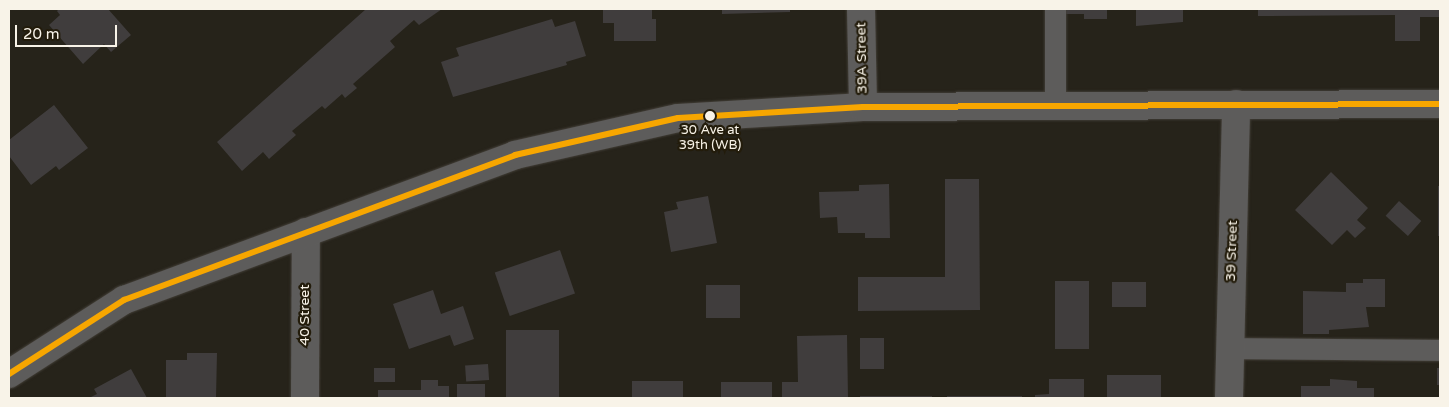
<!DOCTYPE html>
<style>
body{margin:0}
#map{position:relative;width:1449px;height:407px;overflow:hidden;background:#26231a;font-family:"Varela Round",sans-serif}
div>[style]{position:absolute}
.building>*{inset:0;background:#403d3d;transform-origin:0 0}
.roads{filter:drop-shadow(0 0 1px #433f38) drop-shadow(0 0 1px #433f38)}
.service>*{height:21px;margin:-10.5px;padding:0 10.5px;transform-origin:10.5px;border-radius:10.5px;background:#5d5c5b}
.minor>*{height:28px;margin:-14px;padding:0 14px;transform-origin:14px;border-radius:14px;background:#5d5c5b}
.tertiary>*{height:28px;margin:-14px;padding:0 14px;transform-origin:14px;border-radius:14px;background:#5d5c5b}
.bus-1>*{height:6px;margin:-3px;padding:0 3px;transform-origin:3px;border-radius:3px;background:#f7a600}
.dots>*{width:14px;height:14px;translate:-50% -50%;box-sizing:border-box;border:2px solid #231c0b;border-radius:50%}
span{translate:-50% -50%;white-space:nowrap;text-align:center;line-height:1.15;-webkit-text-stroke:4.5px #231c0b;paint-order:stroke}
.bus-label{font-size:13px;color:#f8f3e8}
.street-label{font-size:14px;color:#f8f3e8}
.frame{position:absolute;inset:0;border:10px solid #f8f3e8;pointer-events:none}
.scale{position:absolute;left:15px;top:25px;width:102px;height:22px;box-sizing:border-box;border:2px solid #f8f3e8;border-top:0;padding-left:6px;font-size:15px;line-height:18px;white-space:nowrap;color:#f8f3e8;-webkit-text-stroke:4px #231c0b;paint-order:stroke}
</style>
<div id="map">
<div class="building">
<i style="clip-path:polygon(59px 9px,108px 9px,131px 35px,111px 52px,104px 44px,83px 64px,49px 25px,60px 15px,57px 11px)"></i>
<i style="clip-path:polygon(366px 9px,442px 9px,419px 25px,414px 20px,390px 41px,395px 47px,353px 84px,357px 88px,345px 98px,342px 94px,325px 109px,322px 106px,292px 131px,296px 135px,269px 159px,263px 152px,242px 171px,217px 142px)"></i>
<i style="clip-path:polygon(603px 9px,652px 9px,652px 19px,656px 19px,656px 41px,614px 41px,614px 23px,603px 23px)"></i>
<i style="clip-path:polygon(722px 9px,790px 9px,790px 12px,722px 14px)"></i>
<i style="clip-path:polygon(1060px 9px,1107px 9px,1107px 19px,1084px 19px,1084px 14px,1060px 14px)"></i>
<i style="clip-path:polygon(1136px 9px,1183px 9px,1183px 22px,1136px 26px)"></i>
<i style="clip-path:polygon(1258px 9px,1440px 9px,1440px 17px,1420px 17px,1420px 41px,1395px 41px,1395px 15px,1258px 16px)"></i>
<i style="clip-path:polygon(552px 19px,555px 27px,575px 21px,586px 56px,566px 62px,567px 65px,453px 97px,441px 62px,459px 56px,456px 48px)"></i>
<i style="clip-path:polygon(54px 105px,88px 148px,59px 170px,56px 166px,31px 185px,9px 156px,9px 140px)"></i>
<i style="clip-path:polygon(1331px 172px,1368px 208px,1357px 220px,1366px 228px,1355px 238px,1347px 230px,1332px 245px,1295px 210px)"></i>
<i style="clip-path:polygon(945px 179px,979px 179px,980px 310px,858px 311px,858px 277px,945px 277px)"></i>
<i style="clip-path:polygon(889px 184px,890px 238px,865px 238px,865px 233px,838px 233px,837px 217px,820px 218px,819px 192px,859px 191px,859px 185px)"></i>
<i style="left:1438px;top:186px;width:2px;height:50px"></i>
<i style="clip-path:polygon(708px 196px,717px 243px,671px 252px,664px 212px,678px 209px,676px 202px)"></i>
<i style="left:1399px;top:201px;width:30px;height:20px;rotate:42deg"></i>
<i style="left:560px;top:250px;width:46px;height:69px;rotate:71deg"></i>
<i style="clip-path:polygon(1363px 279px,1385px 279px,1385px 307px,1366px 307px,1369px 327px,1329px 330px,1329px 334px,1303px 334px,1303px 291px,1346px 292px,1346px 283px,1363px 283px)"></i>
<i style="left:1089px;top:281px;width:68px;height:34px;rotate:90deg"></i>
<i style="left:1112px;top:282px;width:34px;height:25px"></i>
<i style="left:740px;top:285px;width:33px;height:34px;rotate:90deg"></i>
<i style="clip-path:polygon(433px 290px,441px 314px,463px 306px,474px 339px,454px 346px,450px 335px,409px 349px,393px 304px)"></i>
<i style="left:559px;top:330px;width:68px;height:53px;rotate:90deg"></i>
<i style="clip-path:polygon(847px 335px,848px 398px,782px 398px,782px 382px,798px 382px,797px 336px)"></i>
<i style="left:884px;top:338px;width:31px;height:24px;rotate:90deg"></i>
<i style="clip-path:polygon(187px 353px,217px 353px,216px 398px,166px 398px,166px 360px,187px 360px)"></i>
<i style="left:488px;top:364px;width:16px;height:23px;rotate:86deg"></i>
<i style="left:374px;top:368px;width:21px;height:14px"></i>
<i style="left:1437px;top:368px;width:3px;height:17px"></i>
<i style="clip-path:polygon(131px 369px,147px 398px,89px 398px,97px 394px,94px 389px)"></i>
<i style="left:1161px;top:375px;width:23px;height:54px;rotate:90deg"></i>
<i style="clip-path:polygon(1049px 379px,1084px 379px,1084px 398px,1035px 398px,1035px 395px,1049px 394px)"></i>
<i style="clip-path:polygon(1330px 379px,1357px 381px,1357px 388px,1374px 388px,1374px 398px,1301px 398px,1301px 386px,1330px 386px)"></i>
<i style="clip-path:polygon(421px 380px,438px 380px,438px 386px,449px 386px,449px 398px,378px 398px,378px 390px,421px 390px)"></i>
<i style="left:632px;top:381px;width:51px;height:17px"></i>
<i style="left:772px;top:382px;width:16px;height:51px;rotate:90deg"></i>
<i style="left:457px;top:384px;width:28px;height:14px"></i>
<i style="left:860px;top:396px;width:72px;height:2px"></i>
<i style="left:947px;top:396px;width:75px;height:2px"></i>
</div>
<div class="roads">
<div class="service">
<i style="left:1055px;top:9px;width:100px;rotate:90deg"></i>
<i style="left:1229px;top:348px;width:211px;rotate:0.5deg"></i>
</div>
<div class="minor">
<i style="left:861px;top:9px;width:98px;rotate:88.8deg"></i>
<i style="left:305px;top:398px;width:166px;rotate:-89.7deg"></i>
<i style="left:1229px;top:398px;width:294px;rotate:-88.6deg"></i>
</div>
<div class="tertiary">
<i style="left:9px;top:374px;width:137px;rotate:-32.8deg"></i>
<i style="left:124px;top:300px;width:417px;rotate:-20.3deg"></i>
<i style="left:515px;top:155px;width:167px;rotate:-12.8deg"></i>
<i style="left:678px;top:118px;width:185px;rotate:-3.4deg"></i>
<i style="left:863px;top:107px;width:577px;rotate:-0.3deg"></i>
</div>
</div>
<div class="bus-1">
<i style="left:9px;top:374px;width:137px;rotate:-32.8deg"></i>
<i style="left:124px;top:300px;width:417px;rotate:-20.3deg"></i>
<i style="left:515px;top:155px;width:167px;rotate:-12.8deg"></i>
<i style="left:678px;top:118px;width:185px;rotate:-3.4deg"></i>
<i style="left:863px;top:107px;width:577px;rotate:-0.3deg"></i>
</div>
<div class="dots">
<i style="left:710px;top:116px;background:#f8f3e8"></i>
</div>
<div class="bus-label">
<span style="left:710px;top:138px">30 Ave at<br>39th (WB)</span>
</div>
<div class="street-label">
<span style="left:862px;top:58px;rotate:-91deg">39A Street</span>
<span style="left:1232px;top:251px;rotate:-88deg">39 Street</span>
<span style="left:305px;top:315px;rotate:-90deg">40 Street</span>
</div>
<div class="frame"></div>
<div class="scale">20 m</div>
</div>
